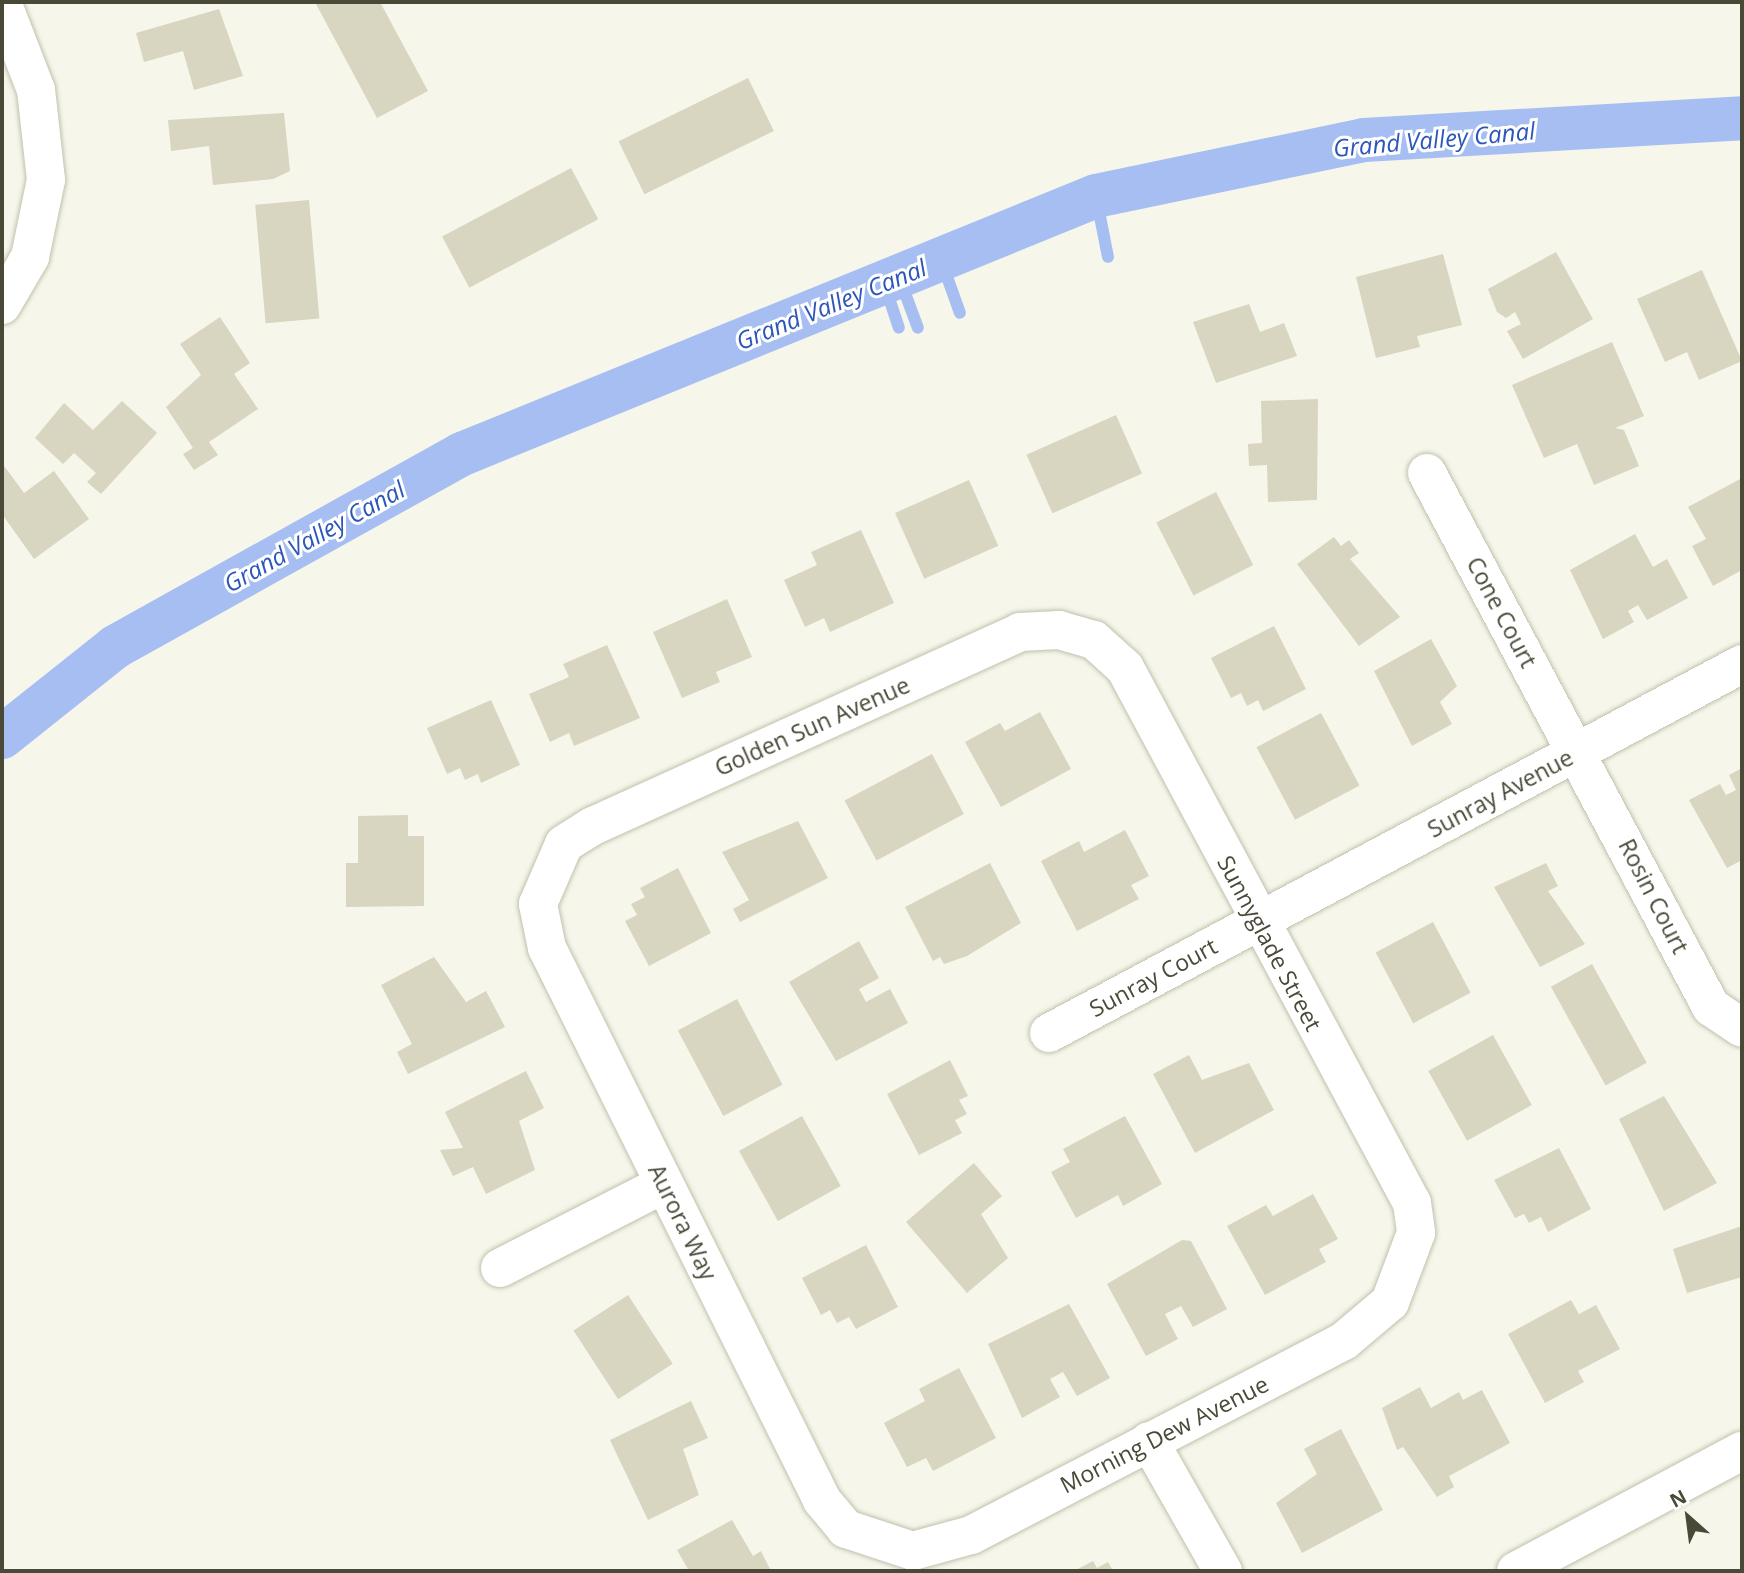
<!DOCTYPE html>
<style>
body{margin:0}
#map{position:relative;width:1744px;height:1573px;overflow:hidden;background:#f6f6eb;font-family:"Open Sans",sans-serif}
div>[style]{position:absolute}
.stream>*{height:12px;margin:-6px;padding:0 6px;transform-origin:6px;border-radius:6px;background:#a7bef2}
.canal>*{height:44px;margin:-22px;padding:0 22px;transform-origin:22px;border-radius:22px;background:#a7bef2}
.building>*{inset:0;background:#d8d5c0;transform-origin:0 0}
.roads{filter:drop-shadow(0 0 2px #c2c1ad) drop-shadow(0 0 2px #c2c1ad)}
.minor>*{height:38px;margin:-19px;padding:0 19px;transform-origin:19px;border-radius:19px;background:#fff}
span{translate:-50% -50%;white-space:nowrap;text-align:center;line-height:1.15;-webkit-text-stroke:6px #fff;paint-order:stroke}
.street-label{font-size:23px;color:#4a4938}
.water-label{font-size:24px;color:#2d56ba;font-style:italic}
.frame{position:absolute;inset:0;border:4px solid #4a4938;pointer-events:none}
.north{position:absolute;left:1653px;top:1482px;width:70px;height:70px;-webkit-text-stroke:5px #fff;paint-order:stroke;rotate:332deg;font-size:19px;font-weight:700;line-height:28px;text-align:center;color:#4a4938}
.north::after{content:'';display:block;margin:auto;width:24px;height:32px;background:#4a4938;clip-path:polygon(50% 0,100% 100%,50% 72%,0 100%)}
</style>
<div id="map">
<div class="stream">
<i style="left:1096px;top:196px;width:62px;rotate:78.9deg"></i>
<i style="left:941px;top:260px;width:56px;rotate:70.3deg"></i>
<i style="left:899px;top:277px;width:54px;rotate:69.6deg"></i>
<i style="left:884px;top:283px;width:47px;rotate:71.6deg"></i>
</div>
<div class="canal">
<i style="left:2px;top:737px;width:144px;rotate:-38.5deg"></i>
<i style="left:115px;top:647px;width:397px;rotate:-29.1deg"></i>
<i style="left:462px;top:454px;width:684px;rotate:-22.14deg"></i>
<i style="left:1096px;top:196px;width:274px;rotate:-11.8deg"></i>
<i style="left:1364px;top:140px;width:379px;rotate:-3.3deg"></i>
</div>
<div class="building">
<i style="clip-path:polygon(380px 2px,428px 91px,377px 118px,316px 4px)"></i>
<i style="clip-path:polygon(219px 9px,243px 76px,194px 90px,183px 51px,144px 62px,136px 33px)"></i>
<i style="left:748px;top:78px;width:59px;height:144px;rotate:64deg"></i>
<i style="clip-path:polygon(284px 113px,290px 171px,273px 179px,213px 185px,209px 146px,171px 151px,168px 120px)"></i>
<i style="left:571px;top:168px;width:58px;height:146px;rotate:62deg"></i>
<i style="left:309px;top:200px;width:119px;height:54px;rotate:85deg"></i>
<i style="clip-path:polygon(1556px 252px,1593px 319px,1523px 359px,1507px 331px,1521px 324px,1515px 312px,1506px 318px,1497px 312px,1488px 289px)"></i>
<i style="clip-path:polygon(1443px 254px,1462px 325px,1417px 336px,1420px 347px,1376px 358px,1356px 277px)"></i>
<i style="clip-path:polygon(1702px 270px,1742px 361px,1699px 380px,1687px 352px,1665px 362px,1637px 299px)"></i>
<i style="clip-path:polygon(1249px 304px,1260px 332px,1284px 323px,1297px 356px,1216px 383px,1193px 322px)"></i>
<i style="clip-path:polygon(220px 317px,250px 363px,234px 374px,258px 409px,209px 442px,218px 455px,194px 470px,183px 454px,193px 448px,166px 407px,201px 375px,180px 344px)"></i>
<i style="clip-path:polygon(1612px 342px,1644px 416px,1615px 428px,1624px 430px,1639px 466px,1594px 485px,1577px 444px,1544px 458px,1512px 385px)"></i>
<i style="clip-path:polygon(1318px 399px,1317px 500px,1268px 502px,1267px 465px,1249px 466px,1248px 444px,1262px 443px,1261px 401px)"></i>
<i style="clip-path:polygon(122px 401px,157px 433px,101px 494px,87px 482px,96px 473px,74px 453px,63px 464px,35px 438px,64px 403px,93px 430px)"></i>
<i style="left:1116px;top:415px;width:64px;height:98px;rotate:66deg"></i>
<i style="clip-path:polygon(2px 463px,24px 493px,54px 471px,89px 519px,34px 559px,2px 514px)"></i>
<i style="clip-path:polygon(1742px 478px,1742px 570px,1713px 586px,1692px 546px,1706px 539px,1688px 507px)"></i>
<i style="left:969px;top:480px;width:72px;height:81px;rotate:66deg"></i>
<i style="left:1216px;top:492px;width:82px;height:67px;rotate:63deg"></i>
<i style="clip-path:polygon(861px 530px,894px 603px,830px 632px,824px 618px,805px 627px,784px 580px,817px 565px,811px 552px)"></i>
<i style="clip-path:polygon(1635px 534px,1653px 567px,1667px 559px,1688px 598px,1647px 620px,1638px 605px,1628px 611px,1634px 622px,1603px 639px,1570px 570px)"></i>
<i style="clip-path:polygon(1334px 537px,1341px 546px,1349px 540px,1359px 553px,1350px 559px,1400px 617px,1359px 646px,1297px 564px)"></i>
<i style="clip-path:polygon(727px 599px,752px 657px,716px 672px,720px 682px,682px 698px,653px 632px)"></i>
<i style="clip-path:polygon(1274px 626px,1306px 689px,1263px 711px,1258px 700px,1247px 706px,1241px 693px,1231px 698px,1211px 658px)"></i>
<i style="clip-path:polygon(1431px 639px,1457px 686px,1440px 702px,1452px 724px,1412px 746px,1374px 671px)"></i>
<i style="clip-path:polygon(607px 645px,640px 718px,574px 746px,569px 733px,550px 742px,529px 694px,569px 677px,563px 664px)"></i>
<i style="clip-path:polygon(491px 700px,520px 765px,481px 783px,478px 774px,465px 780px,460px 768px,447px 774px,427px 728px)"></i>
<i style="clip-path:polygon(1040px 712px,1071px 769px,1001px 807px,965px 742px,1000px 723px,1005px 731px)"></i>
<i style="left:1321px;top:713px;width:82px;height:73px;rotate:62deg"></i>
<i style="left:932px;top:754px;width:68px;height:99px;rotate:62deg"></i>
<i style="clip-path:polygon(1742px 768px,1742px 860px,1727px 868px,1689px 800px,1720px 784px,1726px 795px,1736px 790px,1729px 775px)"></i>
<i style="clip-path:polygon(408px 815px,408px 836px,424px 836px,424px 906px,346px 907px,346px 863px,358px 863px,358px 816px)"></i>
<i style="clip-path:polygon(798px 821px,828px 878px,740px 922px,733px 909px,749px 900px,722px 852px)"></i>
<i style="clip-path:polygon(1125px 830px,1149px 876px,1131px 885px,1139px 899px,1077px 931px,1041px 861px,1079px 841px,1084px 852px)"></i>
<i style="clip-path:polygon(990px 863px,1021px 923px,967px 956px,944px 964px,940px 957px,933px 961px,905px 907px)"></i>
<i style="clip-path:polygon(1546px 863px,1558px 886px,1548px 891px,1585px 944px,1540px 967px,1494px 887px)"></i>
<i style="clip-path:polygon(678px 868px,711px 933px,649px 966px,625px 921px,637px 915px,631px 904px,645px 897px,640px 888px)"></i>
<i style="left:1433px;top:922px;width:80px;height:65px;rotate:62deg"></i>
<i style="clip-path:polygon(859px 941px,879px 978px,859px 989px,866px 1002px,890px 989px,908px 1023px,836px 1061px,789px 982px)"></i>
<i style="clip-path:polygon(434px 957px,466px 1002px,486px 991px,505px 1027px,408px 1074px,397px 1052px,412px 1044px,381px 985px)"></i>
<i style="left:1592px;top:964px;width:113px;height:47px;rotate:61deg"></i>
<i style="left:737px;top:999px;width:97px;height:67px;rotate:62deg"></i>
<i style="left:1493px;top:1035px;width:80px;height:74px;rotate:61deg"></i>
<i style="clip-path:polygon(1189px 1055px,1202px 1080px,1249px 1063px,1274px 1110px,1195px 1153px,1153px 1074px)"></i>
<i style="clip-path:polygon(950px 1060px,968px 1096px,959px 1100px,967px 1114px,955px 1120px,962px 1133px,919px 1155px,887px 1094px)"></i>
<i style="clip-path:polygon(526px 1071px,544px 1108px,519px 1121px,535px 1170px,486px 1194px,473px 1167px,453px 1176px,440px 1150px,463px 1148px,445px 1112px)"></i>
<i style="clip-path:polygon(1664px 1096px,1717px 1183px,1664px 1211px,1619px 1119px)"></i>
<i style="left:802px;top:1116px;width:80px;height:72px;rotate:61deg"></i>
<i style="clip-path:polygon(1125px 1116px,1162px 1184px,1123px 1206px,1118px 1195px,1076px 1218px,1051px 1172px,1070px 1162px,1063px 1149px)"></i>
<i style="clip-path:polygon(1559px 1148px,1591px 1209px,1548px 1232px,1541px 1217px,1529px 1223px,1524px 1214px,1515px 1218px,1494px 1180px)"></i>
<i style="clip-path:polygon(974px 1163px,1002px 1196px,981px 1214px,1008px 1258px,967px 1293px,906px 1222px)"></i>
<i style="clip-path:polygon(1313px 1194px,1338px 1239px,1319px 1249px,1326px 1262px,1265px 1295px,1227px 1226px,1266px 1205px,1273px 1216px)"></i>
<i style="clip-path:polygon(1742px 1226px,1742px 1277px,1687px 1293px,1673px 1249px)"></i>
<i style="clip-path:polygon(1182px 1240px,1191px 1241px,1227px 1309px,1193px 1327px,1181px 1306px,1165px 1314px,1178px 1339px,1146px 1356px,1107px 1284px)"></i>
<i style="clip-path:polygon(866px 1245px,898px 1307px,856px 1329px,849px 1317px,837px 1323px,830px 1310px,821px 1315px,802px 1278px)"></i>
<i style="left:628px;top:1295px;width:82px;height:65px;rotate:57deg"></i>
<i style="clip-path:polygon(1571px 1300px,1579px 1314px,1596px 1305px,1620px 1349px,1578px 1371px,1584px 1382px,1545px 1403px,1508px 1334px)"></i>
<i style="clip-path:polygon(1069px 1304px,1110px 1378px,1077px 1396px,1063px 1372px,1050px 1379px,1060px 1397px,1022px 1418px,988px 1344px)"></i>
<i style="clip-path:polygon(959px 1368px,996px 1438px,933px 1471px,926px 1458px,907px 1467px,884px 1423px,925px 1401px,919px 1389px)"></i>
<i style="clip-path:polygon(1420px 1387px,1431px 1408px,1459px 1392px,1463px 1400px,1482px 1390px,1510px 1443px,1449px 1476px,1454px 1487px,1437px 1497px,1403px 1447px,1397px 1450px,1382px 1408px)"></i>
<i style="clip-path:polygon(691px 1401px,708px 1438px,683px 1449px,699px 1495px,648px 1520px,610px 1440px)"></i>
<i style="clip-path:polygon(1341px 1429px,1383px 1510px,1302px 1553px,1276px 1503px,1317px 1474px,1304px 1449px)"></i>
<i style="clip-path:polygon(732px 1520px,753px 1556px,761px 1551px,771px 1571px,689px 1571px,677px 1550px)"></i>
<i style="clip-path:polygon(1093px 1561px,1097px 1568px,1108px 1562px,1113px 1571px,1074px 1571px)"></i>
</div>
<div class="roads">
<div class="minor">
<i style="left:2px;top:305px;width:56px;rotate:-59.7deg"></i>
<i style="left:30px;top:257px;width:79px;rotate:-78.3deg"></i>
<i style="left:46px;top:180px;width:91px;rotate:-96.3deg"></i>
<i style="left:36px;top:90px;width:94px;rotate:-111.1deg"></i>
<i style="left:1427px;top:473px;width:605px;rotate:61.99deg"></i>
<i style="left:1711px;top:1007px;width:37px;rotate:34deg"></i>
<i style="left:1059px;top:630px;width:36px;rotate:16deg"></i>
<i style="left:1094px;top:640px;width:42px;rotate:42.1deg"></i>
<i style="left:1125px;top:668px;width:607px;rotate:61.79deg"></i>
<i style="left:1412px;top:1203px;width:30px;rotate:82deg"></i>
<i style="left:1416px;top:1233px;width:74px;rotate:110.6deg"></i>
<i style="left:1390px;top:1302px;width:60px;rotate:139.7deg"></i>
<i style="left:1344px;top:1341px;width:420px;rotate:152.5deg"></i>
<i style="left:971px;top:1535px;width:60px;rotate:164.6deg"></i>
<i style="left:913px;top:1551px;width:71px;rotate:-161.8deg"></i>
<i style="left:846px;top:1529px;width:38px;rotate:-130deg"></i>
<i style="left:822px;top:1500px;width:617px;rotate:-116.48deg"></i>
<i style="left:547px;top:948px;width:45px;rotate:-101.6deg"></i>
<i style="left:538px;top:904px;width:65px;rotate:-66.6deg"></i>
<i style="left:564px;top:844px;width:34px;rotate:-32deg"></i>
<i style="left:593px;top:826px;width:469px;rotate:-24.4deg"></i>
<i style="left:1020px;top:632px;width:39px;rotate:-3deg"></i>
<i style="left:1049px;top:1033px;width:785px;rotate:-28.03deg"></i>
<i style="left:500px;top:1268px;width:184px;rotate:-27.1deg"></i>
<i style="left:1149px;top:1441px;width:150px;rotate:60.4deg"></i>
<i style="left:1516px;top:1571px;width:256px;rotate:-28deg"></i>
</div>
</div>
<div class="street-label">
<span style="left:1502px;top:612px;rotate:62deg">Cone Court</span>
<span style="left:812px;top:726px;rotate:-24deg">Golden Sun Avenue</span>
<span style="left:1500px;top:793px;rotate:-28deg">Sunray Avenue</span>
<span style="left:1654px;top:896px;rotate:63deg">Rosin Court</span>
<span style="left:1270px;top:943px;rotate:62deg">Sunnyglade Street</span>
<span style="left:1153px;top:977px;rotate:-28deg">Sunray Court</span>
<span style="left:683px;top:1222px;rotate:64deg">Aurora Way</span>
<span style="left:1164px;top:1434px;rotate:-27deg">Morning Dew Avenue</span>
</div>
<div class="water-label">
<span style="left:1434px;top:139px;rotate:-5deg">Grand Valley Canal</span>
<span style="left:831px;top:304px;rotate:-22deg">Grand Valley Canal</span>
<span style="left:314px;top:536px;rotate:-29deg">Grand Valley Canal</span>
</div>
<div class="frame"></div>
<div class="north">N</div>
</div>
